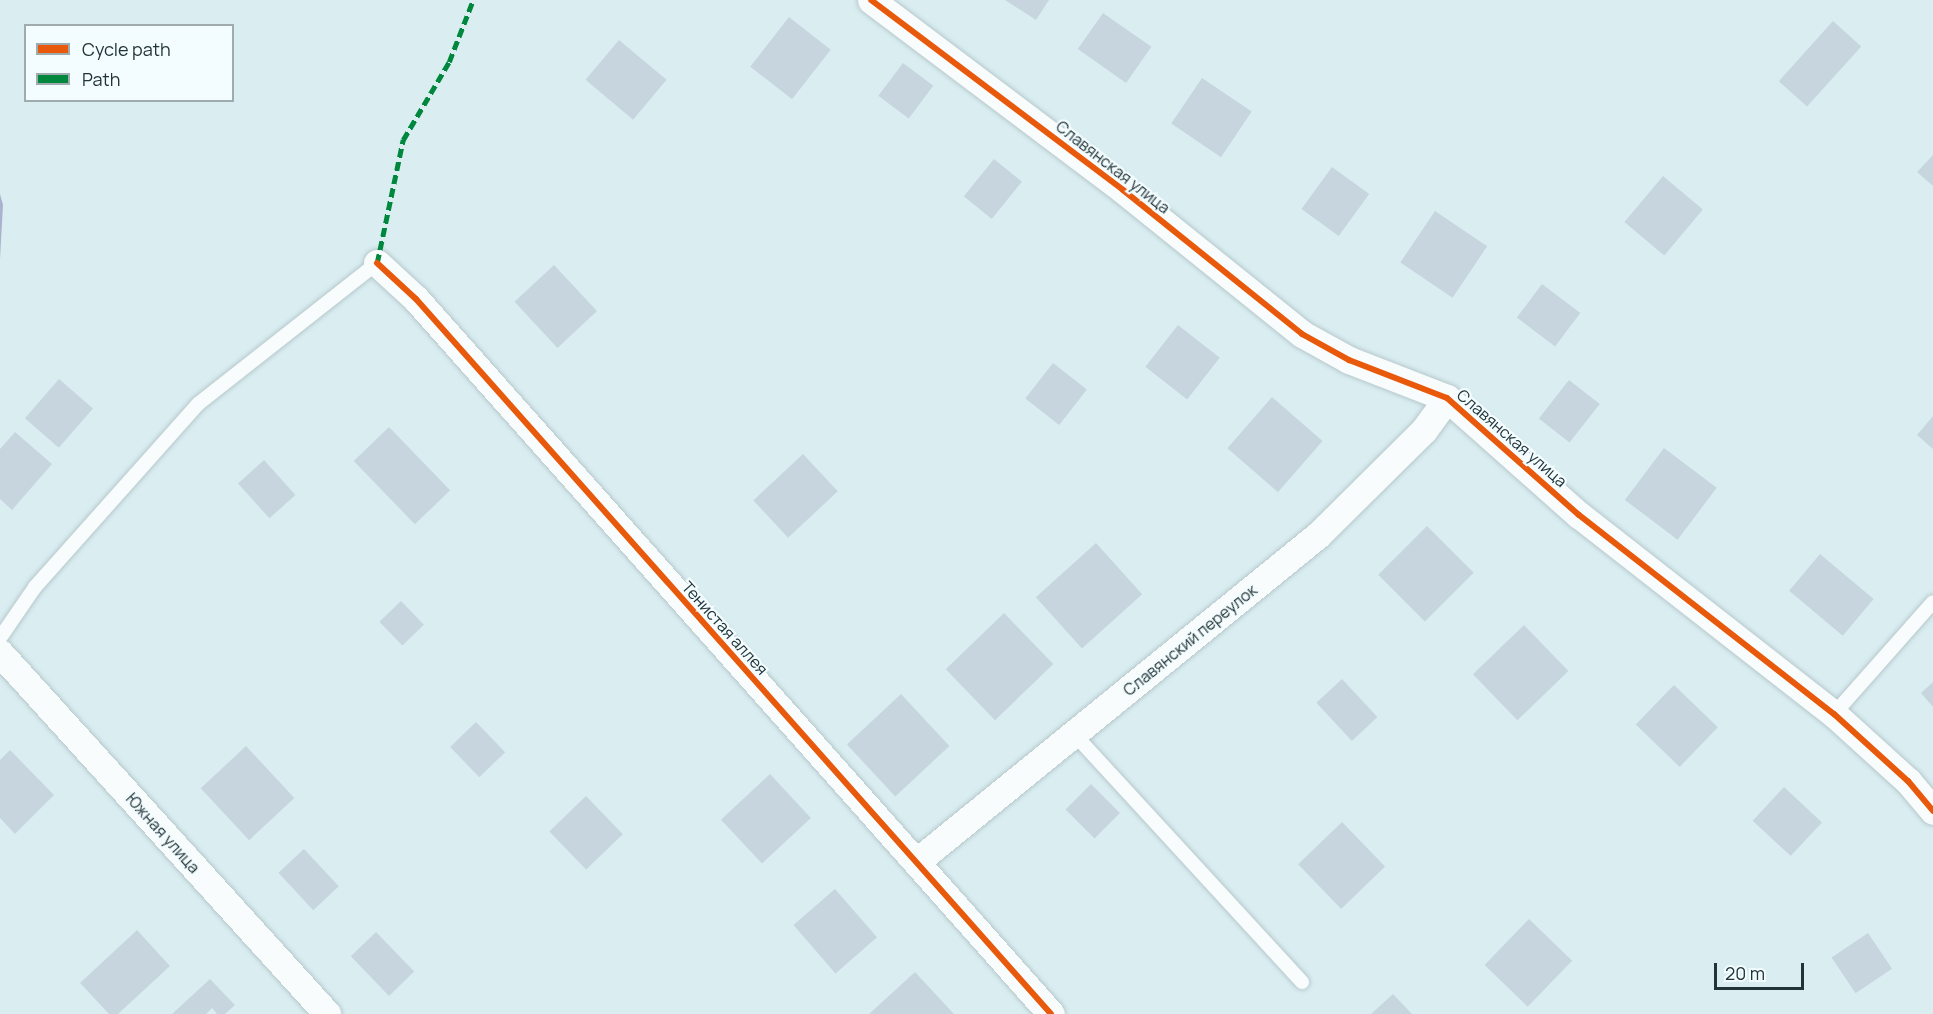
<!DOCTYPE html>
<meta charset="utf-8">
<style>
body{margin:0}
#map{position:relative;width:1933px;height:1014px;overflow:hidden;background:#daeef2;font-family:Manrope,sans-serif}
div>[style]{position:absolute}
.water>*{inset:0;background:#aab2ce}
.building>*{inset:0;background:#c7d6de;transform-origin:0 0}
.roads{filter:drop-shadow(0 0 2px #b6c8cb) drop-shadow(0 0 2px #b6c8cb)}
.lane>*{height:14px;margin:-7px;padding:0 7px;transform-origin:7px;border-radius:7px;background:#f9fcfd}
.street>*{height:27px;margin:-13.5px;padding:0 13.5px;transform-origin:13.5px;border-radius:13.5px;background:#f9fcfd}
.quiet>*{height:4.5px;margin-top:-2.25px;transform-origin:0;background:repeating-linear-gradient(90deg,#00873e 0 9px,transparent 0 13.5px)}
.cycleway>*{height:6px;margin:-3px;padding:0 3px;transform-origin:3px;border-radius:3px;background:#e8590c}
span{translate:-50% -50%;white-space:nowrap;text-align:center;line-height:1.15;-webkit-text-stroke:4.5px #f3fcfe;paint-order:stroke}
.street-label{font-size:16px;color:#223438}
.legend{position:absolute;left:24px;top:24px;width:210px;height:78px;box-sizing:border-box;background:#f3fcfe;border:2px solid #9facaf;margin:0;padding:8px 10px;list-style:none;font-size:18px;color:#223438}
.legend li{display:flex;align-items:center;gap:12px;height:30px}
.legend b{width:30px;border:2px solid #9facaf}
.scale{position:absolute;left:1714px;top:963px;width:90px;height:27px;box-sizing:border-box;border:3px solid #223438;border-top:0;padding-left:8px;font-size:18px;line-height:21px;white-space:nowrap;color:#223438;-webkit-text-stroke:4px #f3fcfe;paint-order:stroke}
</style>
<div id="map">
<div class="water">
<i style="clip-path:polygon(0 194px,3px 205px,0 259px)"></i>
</div>
<div class="building">
<i style="clip-path:polygon(1005px 0,1049px 0,1036px 20px)"></i>
<i style="left:1103px;top:13px;width:59px;height:44px;rotate:35deg"></i>
<i style="left:789px;top:17px;width:53px;height:63px;rotate:38deg"></i>
<i style="left:1833px;top:21px;width:38px;height:81px;rotate:42deg"></i>
<i style="left:619px;top:40px;width:62px;height:52px;rotate:40deg"></i>
<i style="left:903px;top:63px;width:38px;height:41px;rotate:37deg"></i>
<i style="left:1202px;top:78px;width:60px;height:55px;rotate:34deg"></i>
<i style="clip-path:polygon(1933px 155px,1933px 186px,1917px 172px)"></i>
<i style="left:994px;top:159px;width:36px;height:48px;rotate:39deg"></i>
<i style="left:1332px;top:167px;width:46px;height:52px;rotate:36deg"></i>
<i style="left:1663px;top:176px;width:52px;height:60px;rotate:40deg"></i>
<i style="left:1435px;top:211px;width:63px;height:62px;rotate:34deg"></i>
<i style="left:554px;top:265px;width:63px;height:54px;rotate:47deg"></i>
<i style="left:1542px;top:284px;width:48px;height:42px;rotate:37deg"></i>
<i style="left:1178px;top:325px;width:53px;height:53px;rotate:38deg"></i>
<i style="left:1053px;top:363px;width:43px;height:45px;rotate:38deg"></i>
<i style="left:59px;top:379px;width:45px;height:52px;rotate:41deg"></i>
<i style="left:1569px;top:380px;width:39px;height:49px;rotate:38deg"></i>
<i style="left:1272px;top:397px;width:67px;height:68px;rotate:41deg"></i>
<i style="clip-path:polygon(1933px 416px,1933px 449px,1917px 435px)"></i>
<i style="left:389px;top:427px;width:88px;height:49px;rotate:46deg"></i>
<i style="clip-path:polygon(15px 432px,52px 464px,12px 510px,0 499px,0 449px)"></i>
<i style="left:1664px;top:448px;width:66px;height:65px;rotate:37deg"></i>
<i style="left:803px;top:454px;width:51px;height:68px;rotate:47deg"></i>
<i style="left:264px;top:460px;width:47px;height:35px;rotate:48deg"></i>
<i style="left:1427px;top:526px;width:66px;height:69px;rotate:45deg"></i>
<i style="left:1096px;top:543px;width:69px;height:81px;rotate:48deg"></i>
<i style="left:1820px;top:554px;width:70px;height:48px;rotate:40deg"></i>
<i style="left:401px;top:601px;width:33px;height:30px;rotate:46deg"></i>
<i style="left:1004px;top:613px;width:71px;height:81px;rotate:46deg"></i>
<i style="left:1524px;top:625px;width:64px;height:71px;rotate:46deg"></i>
<i style="left:1342px;top:679px;width:52px;height:35px;rotate:47deg"></i>
<i style="clip-path:polygon(1933px 682px,1933px 707px,1921px 693px)"></i>
<i style="left:1674px;top:685px;width:61px;height:55px;rotate:44deg"></i>
<i style="left:901px;top:694px;width:71px;height:74px;rotate:47deg"></i>
<i style="left:476px;top:722px;width:42px;height:36px;rotate:46deg"></i>
<i style="left:246px;top:746px;width:71px;height:62px;rotate:47deg"></i>
<i style="clip-path:polygon(10px 750px,54px 795px,15px 834px,0 818px,0 760px)"></i>
<i style="left:770px;top:774px;width:60px;height:67px;rotate:47deg"></i>
<i style="left:1091px;top:784px;width:41px;height:36px;rotate:45deg"></i>
<i style="left:1784px;top:787px;width:52px;height:46px;rotate:43deg"></i>
<i style="left:586px;top:796px;width:53px;height:51px;rotate:46deg"></i>
<i style="left:1342px;top:822px;width:62px;height:61px;rotate:46deg"></i>
<i style="left:304px;top:849px;width:51px;height:35px;rotate:47deg"></i>
<i style="left:835px;top:889px;width:64px;height:55px;rotate:49deg"></i>
<i style="left:1529px;top:919px;width:60px;height:64px;rotate:44deg"></i>
<i style="clip-path:polygon(137px 930px,170px 966px,118px 1014px,109px 1014px,80px 983px)"></i>
<i style="left:376px;top:932px;width:55px;height:35px;rotate:46deg"></i>
<i style="left:1868px;top:933px;width:43px;height:44px;rotate:56deg"></i>
<i style="clip-path:polygon(915px 972px,954px 1014px,869px 1014px)"></i>
<i style="clip-path:polygon(210px 979px,235px 1005px,225px 1014px,217px 1014px,212px 1008px,206px 1014px,172px 1014px)"></i>
<i style="clip-path:polygon(1393px 994px,1412px 1014px,1371px 1014px)"></i>
</div>
<div class="roads">
<div class="lane">
<i style="left:0;top:638px;width:62px;rotate:-55.5deg"></i>
<i style="left:35px;top:587px;width:245px;rotate:-48.3deg"></i>
<i style="left:198px;top:404px;width:228px;rotate:-38.2deg"></i>
<i style="left:1834px;top:714px;width:149px;rotate:-48.5deg"></i>
<i style="left:1074px;top:734px;width:337px;rotate:47.4deg"></i>
</div>
<div class="street">
<i style="left:871px;top:0;width:316px;rotate:37deg"></i>
<i style="left:1123px;top:190px;width:230px;rotate:38.8deg"></i>
<i style="left:1302px;top:334px;width:54px;rotate:29deg"></i>
<i style="left:1349px;top:360px;width:105px;rotate:21.2deg"></i>
<i style="left:1447px;top:398px;width:176px;rotate:41.6deg"></i>
<i style="left:1579px;top:515px;width:323px;rotate:38deg"></i>
<i style="left:1834px;top:714px;width:100px;rotate:42.2deg"></i>
<i style="left:1908px;top:781px;width:39px;rotate:50deg"></i>
<i style="left:377px;top:263px;width:53px;rotate:42.7deg"></i>
<i style="left:416px;top:299px;width:956px;rotate:48.39deg"></i>
<i style="left:0;top:653px;width:487px;rotate:47.8deg"></i>
<i style="left:916px;top:862px;width:518px;rotate:-39.13deg"></i>
<i style="left:1318px;top:535px;width:149px;rotate:-44.7deg"></i>
<i style="left:1424px;top:430px;width:39px;rotate:-54deg"></i>
</div>
</div>
<div class="quiet">
<i style="left:377px;top:263px;width:126px;rotate:-78.1deg"></i>
<i style="left:403px;top:140px;width:91px;rotate:-59.5deg"></i>
<i style="left:449px;top:62px;width:66px;rotate:-68.8deg"></i>
</div>
<div class="cycleway">
<i style="left:871px;top:0;width:316px;rotate:37deg"></i>
<i style="left:1123px;top:190px;width:230px;rotate:38.8deg"></i>
<i style="left:1302px;top:334px;width:54px;rotate:29deg"></i>
<i style="left:1349px;top:360px;width:105px;rotate:21.2deg"></i>
<i style="left:1447px;top:398px;width:176px;rotate:41.6deg"></i>
<i style="left:1579px;top:515px;width:323px;rotate:38deg"></i>
<i style="left:1834px;top:714px;width:100px;rotate:42.2deg"></i>
<i style="left:1908px;top:781px;width:39px;rotate:50deg"></i>
<i style="left:377px;top:263px;width:53px;rotate:42.7deg"></i>
<i style="left:416px;top:299px;width:956px;rotate:48.39deg"></i>
</div>
<div class="street-label">
<span style="left:1113px;top:167px;rotate:38deg">Славянская улица</span>
<span style="left:1512px;top:438px;rotate:41deg">Славянская улица</span>
<span style="left:725px;top:628px;rotate:48deg">Тенистая аллея</span>
<span style="left:1190px;top:640px;rotate:-39deg">Славянский переулок</span>
<span style="left:163px;top:833px;rotate:48deg">Южная улица</span>
</div>
<ul class="legend">
<li><b style="height:8px;background:#e8590c"></b>Cycle path</li>
<li><b style="height:8px;background:#00873e"></b>Path</li>
</ul>
<div class="scale">20 m</div>
</div>
